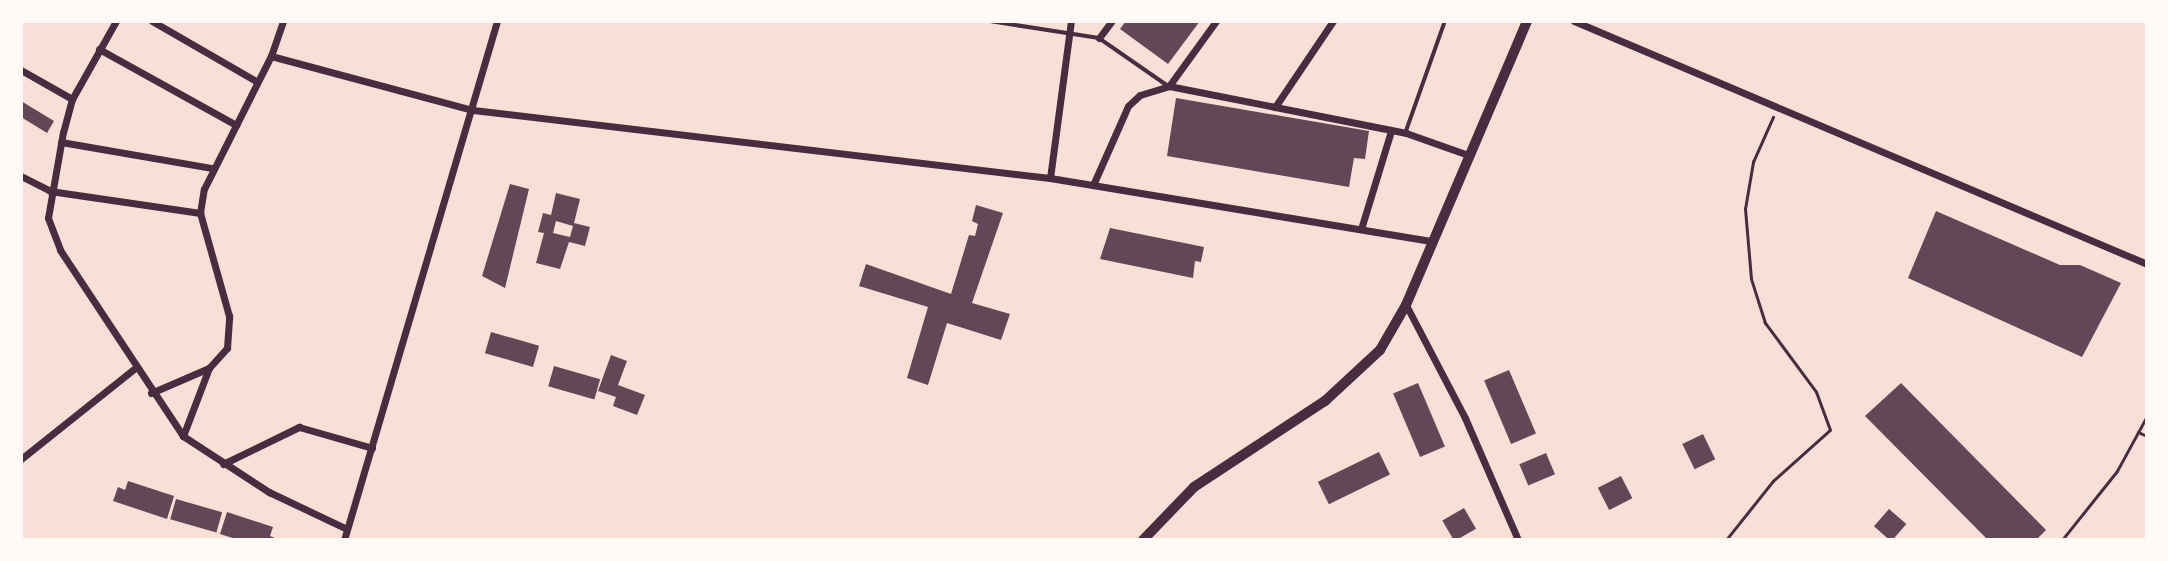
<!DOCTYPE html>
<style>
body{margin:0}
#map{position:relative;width:2168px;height:561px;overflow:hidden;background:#f7e1d7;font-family:Overpass,sans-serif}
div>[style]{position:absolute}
.building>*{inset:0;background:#644757;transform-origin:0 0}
.path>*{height:2.5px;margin:-1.25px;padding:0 1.25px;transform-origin:1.25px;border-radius:1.25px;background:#4a2c40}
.service>*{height:3.5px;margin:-1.75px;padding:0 1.75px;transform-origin:1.75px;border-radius:1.75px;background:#4a2c40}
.minor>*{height:7px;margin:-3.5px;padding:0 3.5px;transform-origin:3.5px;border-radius:3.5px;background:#4a2c40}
.primary>*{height:10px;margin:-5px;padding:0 5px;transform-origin:5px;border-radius:5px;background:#4a2c40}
span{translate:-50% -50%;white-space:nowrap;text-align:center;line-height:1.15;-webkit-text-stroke:7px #fffaf5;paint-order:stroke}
.frame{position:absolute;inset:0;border:23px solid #fffaf5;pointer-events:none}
</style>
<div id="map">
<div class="building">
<i style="clip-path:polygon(1126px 21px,1200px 21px,1168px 64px,1120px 29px)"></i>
<i style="clip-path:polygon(1176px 98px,1369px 131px,1365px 159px,1354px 158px,1349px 187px,1167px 156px)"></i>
<i style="clip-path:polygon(21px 101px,54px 121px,47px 133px,21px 117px)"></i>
<i style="clip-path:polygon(510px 184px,529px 189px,505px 288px,482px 276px)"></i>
<i style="clip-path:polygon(evenodd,556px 193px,580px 199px,574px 223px,590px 227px,585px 246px,569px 242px,560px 269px,536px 263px,544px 233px,538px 232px,543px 213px,551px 215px,556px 193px,556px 221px,573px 226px,570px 237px,553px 233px,556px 221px)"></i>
<i style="clip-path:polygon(976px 205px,1003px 213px,972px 303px,1010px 314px,1001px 340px,947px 323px,928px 385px,907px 378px,928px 307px,859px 286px,866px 264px,951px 294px,969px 235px,975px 236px,978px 224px,972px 221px)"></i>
<i style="clip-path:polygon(1936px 211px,2060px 265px,2080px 265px,2121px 283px,2082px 357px,1908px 278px)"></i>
<i style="clip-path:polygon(1110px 228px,1204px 247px,1201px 262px,1195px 261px,1193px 278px,1100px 259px)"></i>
<i style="left:491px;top:332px;width:50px;height:22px;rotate:16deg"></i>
<i style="clip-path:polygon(611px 355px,627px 361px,618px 385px,645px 395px,637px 415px,613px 406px,616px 397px,598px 391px)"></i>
<i style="left:554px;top:366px;width:48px;height:21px;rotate:16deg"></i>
<i style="left:1509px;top:370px;width:69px;height:27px;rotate:67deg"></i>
<i style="left:1418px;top:383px;width:69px;height:27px;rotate:67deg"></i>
<i style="clip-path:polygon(1901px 383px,2046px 530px,2036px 540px,1988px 540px,1865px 416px)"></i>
<i style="left:1703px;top:434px;width:28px;height:23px;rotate:64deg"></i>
<i style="left:1379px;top:452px;width:25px;height:68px;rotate:64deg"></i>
<i style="left:1546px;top:453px;width:23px;height:29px;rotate:67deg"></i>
<i style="left:1621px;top:476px;width:25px;height:26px;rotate:63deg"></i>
<i style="clip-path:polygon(128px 481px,174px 496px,167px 519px,113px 501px,118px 487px,125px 490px)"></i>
<i style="left:176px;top:499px;width:48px;height:21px;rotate:16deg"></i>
<i style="left:1464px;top:508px;width:24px;height:25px;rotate:60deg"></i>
<i style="left:1889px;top:509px;width:23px;height:23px;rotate:41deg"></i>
<i style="clip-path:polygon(227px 512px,273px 527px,270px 536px,280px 540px,239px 540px,220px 534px)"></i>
</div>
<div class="path">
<i style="left:2138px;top:432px;width:10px;rotate:24deg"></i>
<i style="left:1726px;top:540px;width:75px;rotate:-51.5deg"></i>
<i style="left:1773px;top:481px;width:76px;rotate:-41.8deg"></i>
<i style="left:1830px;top:430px;width:40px;rotate:-110.2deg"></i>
<i style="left:1816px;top:392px;width:86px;rotate:-126.5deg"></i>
<i style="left:1765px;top:323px;width:46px;rotate:-107.7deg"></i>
<i style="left:1751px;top:279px;width:70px;rotate:-94.9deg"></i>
<i style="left:1745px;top:209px;width:48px;rotate:-80.3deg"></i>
<i style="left:1753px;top:162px;width:49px;rotate:-66deg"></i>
<i style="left:2062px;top:540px;width:88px;rotate:-51.4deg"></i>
<i style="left:2117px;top:471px;width:63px;rotate:-61.4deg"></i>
</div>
<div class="service">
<i style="left:990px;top:21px;width:110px;rotate:8.9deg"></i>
<i style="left:1099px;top:38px;width:83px;rotate:34.7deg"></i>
<i style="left:1406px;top:131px;width:117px;rotate:-70.5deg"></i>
</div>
<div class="minor">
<i style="left:116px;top:21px;width:90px;rotate:119.4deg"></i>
<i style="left:72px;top:99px;width:34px;rotate:105deg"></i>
<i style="left:63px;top:132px;width:87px;rotate:99.9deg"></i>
<i style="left:48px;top:218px;width:34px;rotate:69deg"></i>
<i style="left:60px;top:250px;width:223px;rotate:56.5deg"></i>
<i style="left:183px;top:436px;width:103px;rotate:33.1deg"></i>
<i style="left:269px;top:492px;width:86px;rotate:25.4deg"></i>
<i style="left:152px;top:21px;width:120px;rotate:30deg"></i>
<i style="left:1574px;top:21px;width:622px;rotate:22.98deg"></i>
<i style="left:1099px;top:38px;width:21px;rotate:-53deg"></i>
<i style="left:99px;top:49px;width:157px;rotate:29deg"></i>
<i style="left:271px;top:56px;width:209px;rotate:15deg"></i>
<i style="left:473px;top:110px;width:581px;rotate:6.72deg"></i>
<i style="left:1050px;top:178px;width:386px;rotate:9.4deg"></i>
<i style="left:21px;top:70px;width:59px;rotate:29.6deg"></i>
<i style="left:1169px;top:86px;width:80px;rotate:-54.1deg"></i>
<i style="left:1275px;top:107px;width:104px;rotate:-56deg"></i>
<i style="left:61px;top:142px;width:152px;rotate:9.8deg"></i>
<i style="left:21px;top:176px;width:33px;rotate:27deg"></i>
<i style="left:50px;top:191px;width:152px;rotate:8.3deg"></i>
<i style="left:1050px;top:178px;width:158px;rotate:-82.4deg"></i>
<i style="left:1093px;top:185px;width:86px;rotate:-66.1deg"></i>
<i style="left:1128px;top:106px;width:16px;rotate:-43deg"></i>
<i style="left:1140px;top:95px;width:30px;rotate:-17deg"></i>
<i style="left:1169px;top:86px;width:242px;rotate:11.2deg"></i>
<i style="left:1406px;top:133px;width:66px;rotate:19.5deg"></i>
<i style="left:1361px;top:229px;width:102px;rotate:-73deg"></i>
<i style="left:1406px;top:305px;width:127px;rotate:62.4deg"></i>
<i style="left:1465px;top:418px;width:133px;rotate:66.5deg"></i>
<i style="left:151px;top:393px;width:63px;rotate:-23.3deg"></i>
<i style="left:209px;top:368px;width:27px;rotate:-48deg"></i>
<i style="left:227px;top:348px;width:32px;rotate:-86deg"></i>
<i style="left:229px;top:316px;width:107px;rotate:-105.7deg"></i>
<i style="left:200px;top:213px;width:24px;rotate:-81deg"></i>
<i style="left:204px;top:189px;width:149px;rotate:-63.3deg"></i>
<i style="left:271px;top:56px;width:37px;rotate:-71deg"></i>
<i style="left:183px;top:436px;width:73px;rotate:-69.1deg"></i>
<i style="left:21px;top:459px;width:146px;rotate:-38.6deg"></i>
<i style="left:223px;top:464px;width:85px;rotate:-26deg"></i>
<i style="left:299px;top:427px;width:76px;rotate:16deg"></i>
<i style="left:344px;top:540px;width:541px;rotate:-73.57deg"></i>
</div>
<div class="primary">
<i style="left:1143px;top:540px;width:74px;rotate:-46.1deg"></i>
<i style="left:1194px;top:487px;width:157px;rotate:-33.3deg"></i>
<i style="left:1325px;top:401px;width:75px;rotate:-42.8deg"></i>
<i style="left:1380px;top:350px;width:52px;rotate:-60deg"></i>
<i style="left:1406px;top:305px;width:309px;rotate:-66.9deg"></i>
</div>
<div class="frame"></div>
</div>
